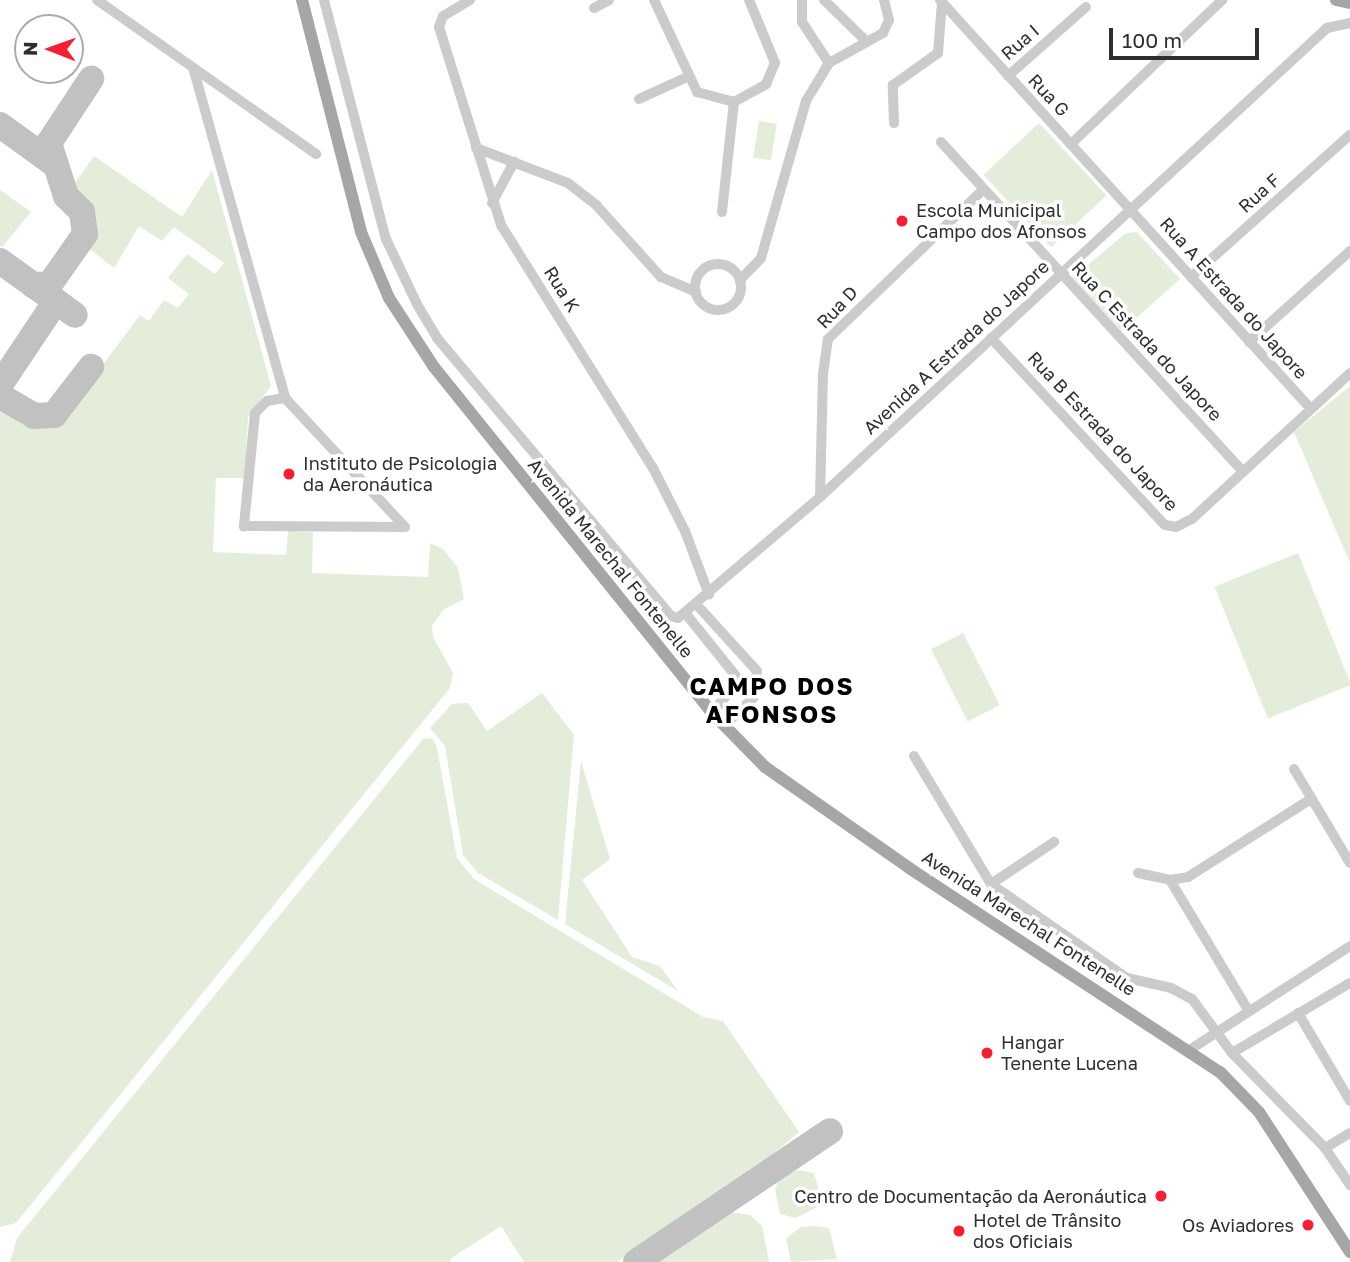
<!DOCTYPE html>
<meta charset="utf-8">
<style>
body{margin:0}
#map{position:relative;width:1350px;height:1262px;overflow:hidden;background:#fff;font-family:"Golos Text",sans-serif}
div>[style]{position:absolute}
.green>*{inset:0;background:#e4edda;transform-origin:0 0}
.taxiway>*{height:26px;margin:-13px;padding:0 13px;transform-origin:13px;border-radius:13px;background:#c1c1c1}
.minor>*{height:10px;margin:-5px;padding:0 5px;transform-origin:5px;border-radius:5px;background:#cbcbcb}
.minor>.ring{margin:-5px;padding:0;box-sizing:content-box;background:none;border:10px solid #cbcbcb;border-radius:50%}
.major>*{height:12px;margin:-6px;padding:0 6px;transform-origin:6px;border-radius:6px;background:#a6a6a6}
.dots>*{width:19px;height:19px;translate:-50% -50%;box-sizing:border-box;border:4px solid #fff;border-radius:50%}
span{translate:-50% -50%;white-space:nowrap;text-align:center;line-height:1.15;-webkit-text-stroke:7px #fff;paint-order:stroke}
.street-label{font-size:18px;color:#2e2e2e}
.poi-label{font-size:18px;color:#2e2e2e}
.left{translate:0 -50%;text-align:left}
.right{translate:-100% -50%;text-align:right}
.district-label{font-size:24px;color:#000;font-weight:700;letter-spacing:2px}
.north{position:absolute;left:14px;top:14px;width:70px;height:70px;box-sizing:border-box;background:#fff;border:2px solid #ababab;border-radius:50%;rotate:271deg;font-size:19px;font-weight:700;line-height:28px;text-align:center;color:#2e2e2e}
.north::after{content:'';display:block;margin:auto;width:24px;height:32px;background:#f61f31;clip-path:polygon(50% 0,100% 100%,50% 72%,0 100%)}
.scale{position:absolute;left:1109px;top:28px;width:150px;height:32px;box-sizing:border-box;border:4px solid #2e2e2e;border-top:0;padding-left:9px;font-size:21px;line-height:24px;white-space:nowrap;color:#2e2e2e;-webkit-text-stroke:5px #fff;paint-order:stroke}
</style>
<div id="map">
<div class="green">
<i style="left:759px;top:121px;width:18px;height:37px;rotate:9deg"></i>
<i style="left:1039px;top:123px;width:99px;height:76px;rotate:47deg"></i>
<i style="clip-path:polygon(94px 156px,182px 217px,212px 170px,271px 386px,248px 417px,245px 478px,216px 478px,213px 552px,286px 555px,288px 531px,313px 532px,312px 573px,428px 577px,430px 543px,443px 549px,458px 568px,464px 599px,443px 610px,432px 626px,433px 637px,453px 673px,450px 688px,16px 1223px,0 1227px,0 404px,30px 423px,54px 421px,70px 409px,140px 315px,149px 321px,164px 300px,178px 308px,189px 294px,168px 278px,187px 254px,215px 274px,224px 263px,174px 227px,162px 241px,139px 226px,114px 268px,90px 249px,93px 212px,85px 199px,71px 189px)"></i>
<i style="clip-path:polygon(0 190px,31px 212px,2px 247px,0 246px)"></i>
<i style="clip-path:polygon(1137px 232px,1180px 279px,1122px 331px,1072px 278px,1126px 233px)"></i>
<i style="clip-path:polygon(1350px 386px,1350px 563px,1294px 432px)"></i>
<i style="left:1298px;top:553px;width:142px;height:90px;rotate:68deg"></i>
<i style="left:963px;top:633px;width:81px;height:36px;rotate:63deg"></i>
<i style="clip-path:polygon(542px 693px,574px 735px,558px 920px,478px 873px,463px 855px,445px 746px,430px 728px,452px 704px,468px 703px,487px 731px)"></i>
<i style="clip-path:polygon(424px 738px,433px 739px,437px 748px,457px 858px,474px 879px,703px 1017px,723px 1021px,799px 1132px,752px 1172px,617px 1262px,524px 1262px,501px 1226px,450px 1259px,451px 1262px,10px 1262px,17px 1238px)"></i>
<i style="clip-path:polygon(581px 761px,610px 859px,582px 880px,632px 957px,660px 966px,678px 991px,565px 924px)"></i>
<i style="clip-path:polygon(798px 1170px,814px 1173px,823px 1204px,796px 1218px,780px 1214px,775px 1189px,781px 1176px)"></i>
<i style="clip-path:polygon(731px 1212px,750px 1215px,762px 1226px,769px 1262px,658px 1262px)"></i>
<i style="clip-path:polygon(816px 1226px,829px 1228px,837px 1259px,791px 1262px,786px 1238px,801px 1227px)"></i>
</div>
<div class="taxiway">
<i style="left:0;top:125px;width:67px;rotate:35.8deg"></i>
<i style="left:0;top:261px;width:92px;rotate:35.8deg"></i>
<i style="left:33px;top:285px;width:17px;rotate:-3deg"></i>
<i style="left:50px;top:284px;width:61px;rotate:-55deg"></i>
<i style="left:85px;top:234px;width:22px;rotate:-98deg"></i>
<i style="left:82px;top:212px;width:23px;rotate:-135deg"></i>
<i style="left:66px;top:196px;width:56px;rotate:-107.8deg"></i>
<i style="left:49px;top:143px;width:77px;rotate:-56.7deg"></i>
<i style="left:0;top:385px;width:101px;rotate:-56.3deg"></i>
<i style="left:0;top:396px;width:39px;rotate:30deg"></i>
<i style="left:34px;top:416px;width:20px;rotate:-3deg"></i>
<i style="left:54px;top:415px;width:61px;rotate:-52.4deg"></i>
<i style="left:636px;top:1262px;width:234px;rotate:-34deg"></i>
</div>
<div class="minor">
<i style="left:97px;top:0;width:268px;rotate:35.1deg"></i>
<i style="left:324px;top:0;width:247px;rotate:75.5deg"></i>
<i style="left:386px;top:239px;width:74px;rotate:64.5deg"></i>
<i style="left:418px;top:306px;width:37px;rotate:59deg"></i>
<i style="left:437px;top:338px;width:363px;rotate:49.9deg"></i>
<i style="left:671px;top:616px;width:7px;rotate:16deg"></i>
<i style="left:678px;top:618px;width:187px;rotate:-40.4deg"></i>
<i style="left:820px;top:497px;width:691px;rotate:-42.77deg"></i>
<i style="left:1327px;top:28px;width:24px;rotate:-12deg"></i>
<i style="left:470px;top:0;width:31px;rotate:149deg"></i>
<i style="left:443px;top:16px;width:12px;rotate:110deg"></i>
<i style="left:439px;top:27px;width:207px;rotate:72.6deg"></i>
<i style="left:501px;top:225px;width:287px;rotate:58deg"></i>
<i style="left:653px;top:468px;width:71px;rotate:63.1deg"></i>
<i style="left:685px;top:531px;width:68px;rotate:69.4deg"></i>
<i style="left:654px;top:0;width:102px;rotate:64.9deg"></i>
<i style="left:697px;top:92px;width:38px;rotate:15deg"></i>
<i style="left:734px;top:102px;width:37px;rotate:-29deg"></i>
<i style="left:766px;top:84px;width:23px;rotate:-67deg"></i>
<i style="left:775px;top:63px;width:68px;rotate:-112.4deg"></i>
<i style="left:802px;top:0;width:22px;rotate:90deg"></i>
<i style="left:802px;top:22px;width:49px;rotate:56.6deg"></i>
<i style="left:824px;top:0;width:60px;rotate:44.3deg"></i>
<i style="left:940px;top:0;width:552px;rotate:47.79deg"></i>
<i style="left:594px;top:8px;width:17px;rotate:-28deg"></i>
<i style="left:194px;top:71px;width:339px;rotate:74.4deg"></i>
<i style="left:285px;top:398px;width:176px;rotate:47.1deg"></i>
<i style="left:1008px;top:76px;width:104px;rotate:-41.5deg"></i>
<i style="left:639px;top:99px;width:53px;rotate:-24.6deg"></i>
<i style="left:894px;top:123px;width:38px;rotate:-92deg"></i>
<i style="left:893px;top:85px;width:55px;rotate:-35.4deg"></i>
<i style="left:938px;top:53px;width:51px;rotate:-85.5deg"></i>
<i style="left:941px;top:142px;width:447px;rotate:47.5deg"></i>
<i style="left:1071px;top:144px;width:209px;rotate:-43.6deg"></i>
<i style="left:476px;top:148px;width:98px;rotate:20.8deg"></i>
<i style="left:568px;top:183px;width:37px;rotate:38deg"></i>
<i style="left:597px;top:206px;width:96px;rotate:48deg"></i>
<i style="left:661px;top:277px;width:38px;rotate:23deg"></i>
<i style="left:492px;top:203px;width:47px;rotate:-61.8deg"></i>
<i style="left:722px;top:212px;width:111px;rotate:-83.8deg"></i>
<i class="ring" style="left:695px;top:264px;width:36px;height:36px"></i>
<i style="left:1191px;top:277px;width:213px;rotate:-41.8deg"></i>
<i style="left:740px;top:280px;width:30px;rotate:-46deg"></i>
<i style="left:761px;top:258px;width:163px;rotate:-74deg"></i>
<i style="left:806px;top:101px;width:44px;rotate:-58.8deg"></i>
<i style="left:829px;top:63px;width:62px;rotate:-29.1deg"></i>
<i style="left:883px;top:33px;width:14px;rotate:-65deg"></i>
<i style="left:889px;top:20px;width:21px;rotate:-104deg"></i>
<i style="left:991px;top:338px;width:255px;rotate:47.1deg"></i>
<i style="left:1165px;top:525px;width:11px;rotate:10deg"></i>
<i style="left:1176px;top:527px;width:18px;rotate:-27deg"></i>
<i style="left:1192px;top:519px;width:215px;rotate:-42.7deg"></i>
<i style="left:1249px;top:342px;width:136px;rotate:-42deg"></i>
<i style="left:285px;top:398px;width:18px;rotate:171deg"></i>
<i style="left:267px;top:401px;width:17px;rotate:135deg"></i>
<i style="left:255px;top:413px;width:114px;rotate:95.6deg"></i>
<i style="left:244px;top:526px;width:161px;rotate:0.4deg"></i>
<i style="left:820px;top:497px;width:123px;rotate:-88.6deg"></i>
<i style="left:823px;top:374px;width:35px;rotate:-82deg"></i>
<i style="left:828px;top:339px;width:216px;rotate:-43.9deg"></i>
<i style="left:697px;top:605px;width:89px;rotate:47.7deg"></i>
<i style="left:757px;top:671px;width:26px;rotate:97deg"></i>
<i style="left:754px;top:697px;width:42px;rotate:136deg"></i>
<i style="left:686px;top:614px;width:85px;rotate:51.2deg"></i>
<i style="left:739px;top:680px;width:43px;rotate:129.3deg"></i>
<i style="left:914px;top:756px;width:149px;rotate:59deg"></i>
<i style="left:991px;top:884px;width:165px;rotate:34.7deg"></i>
<i style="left:1127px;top:978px;width:45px;rotate:12.8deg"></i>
<i style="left:1171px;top:988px;width:24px;rotate:28deg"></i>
<i style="left:1192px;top:999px;width:67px;rotate:53.5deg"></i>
<i style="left:1232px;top:1053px;width:133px;rotate:45.6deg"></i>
<i style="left:1325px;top:1148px;width:45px;rotate:56deg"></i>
<i style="left:1294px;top:769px;width:109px;rotate:59.2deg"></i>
<i style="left:1138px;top:873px;width:33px;rotate:12deg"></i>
<i style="left:1170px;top:880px;width:18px;rotate:-9deg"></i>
<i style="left:1188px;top:877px;width:146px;rotate:-32.4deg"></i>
<i style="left:1170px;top:880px;width:152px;rotate:59deg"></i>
<i style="left:991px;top:884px;width:76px;rotate:-33.7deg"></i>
<i style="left:1298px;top:1013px;width:102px;rotate:59.4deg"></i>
<i style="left:1191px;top:1049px;width:189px;rotate:-32.9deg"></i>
<i style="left:1232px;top:1053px;width:137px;rotate:-30.7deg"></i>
<i style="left:1325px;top:1148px;width:29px;rotate:-31deg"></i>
</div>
<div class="major">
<i style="left:302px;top:0;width:239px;rotate:75.7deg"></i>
<i style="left:361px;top:232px;width:72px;rotate:67deg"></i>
<i style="left:389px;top:298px;width:82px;rotate:56.9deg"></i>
<i style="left:434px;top:367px;width:444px;rotate:51.2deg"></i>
<i style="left:712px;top:713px;width:76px;rotate:45.5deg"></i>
<i style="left:765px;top:767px;width:176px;rotate:35deg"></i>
<i style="left:909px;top:868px;width:372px;rotate:33.3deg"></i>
<i style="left:1220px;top:1072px;width:56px;rotate:45.7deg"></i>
<i style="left:1259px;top:1112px;width:167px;rotate:57deg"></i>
<i style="left:1336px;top:0;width:14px;rotate:12deg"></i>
</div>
<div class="dots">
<i style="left:902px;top:221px;background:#f61f31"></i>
<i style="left:289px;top:474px;background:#f61f31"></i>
<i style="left:987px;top:1053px;background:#f61f31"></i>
<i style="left:1161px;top:1196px;background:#f61f31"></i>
<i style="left:1308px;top:1225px;background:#f61f31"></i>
<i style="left:959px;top:1231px;background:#f61f31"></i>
</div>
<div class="street-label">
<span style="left:1020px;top:42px;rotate:-41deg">Rua I</span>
<span style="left:1049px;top:95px;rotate:47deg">Rua G</span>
<span style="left:1259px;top:193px;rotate:-42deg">Rua F</span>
<span style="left:562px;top:289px;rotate:58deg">Rua K</span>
<span style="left:1234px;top:298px;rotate:48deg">Rua A Estrada do Japore</span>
<span style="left:837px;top:307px;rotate:-47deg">Rua D</span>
<span style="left:1147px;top:341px;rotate:47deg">Rua C Estrada do Japore</span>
<span style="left:956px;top:347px;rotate:-43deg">Avenida A Estrada do Japore</span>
<span style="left:1103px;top:431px;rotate:47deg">Rua B Estrada do Japore</span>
<span style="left:611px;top:558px;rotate:51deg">Avenida Marechal Fontenelle</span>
<span style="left:1029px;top:923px;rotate:33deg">Avenida Marechal Fontenelle</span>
</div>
<div class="poi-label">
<span class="left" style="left:916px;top:221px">Escola Municipal<br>Campo dos Afonsos</span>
<span class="left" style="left:303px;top:474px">Instituto de Psicologia<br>da Aeronáutica</span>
<span class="left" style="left:1001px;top:1053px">Hangar<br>Tenente Lucena</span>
<span class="right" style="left:1147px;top:1196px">Centro de Documentação da Aeronáutica</span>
<span class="left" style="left:973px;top:1231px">Hotel de Trânsito<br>dos Oficiais</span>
<span class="right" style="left:1294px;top:1225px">Os Aviadores</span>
</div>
<div class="district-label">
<span style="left:772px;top:700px">CAMPO DOS<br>AFONSOS</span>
</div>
<div class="north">N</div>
<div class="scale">100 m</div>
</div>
